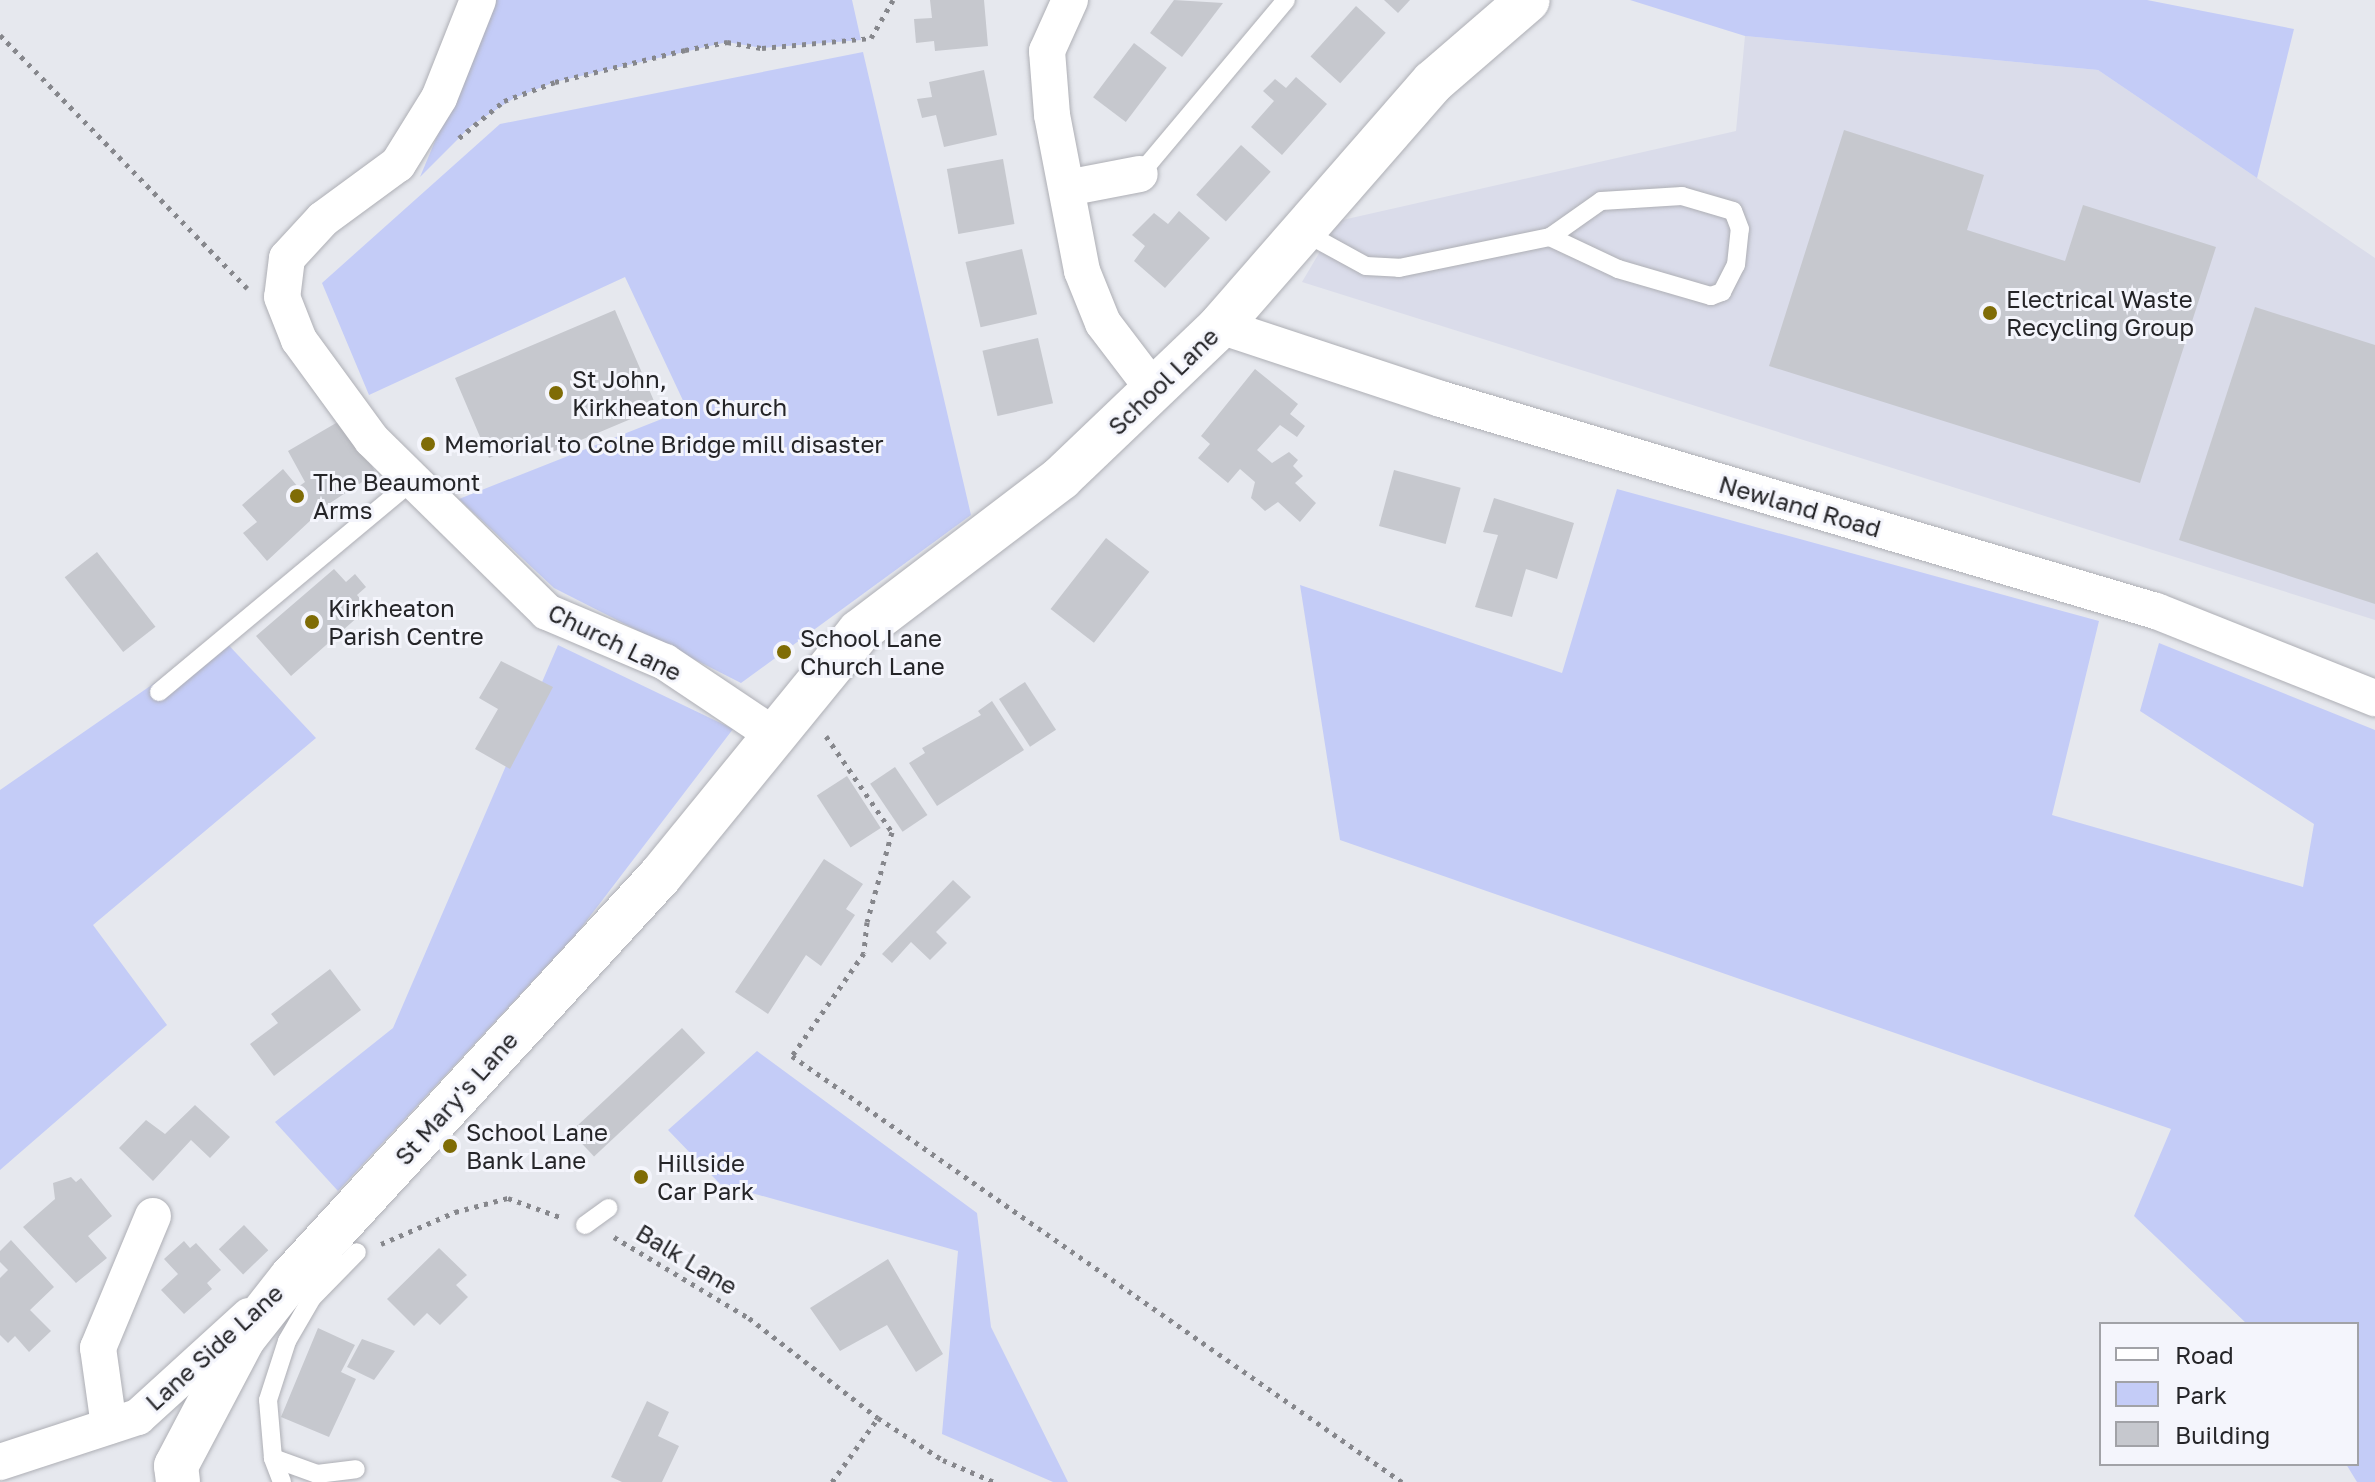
<!DOCTYPE html>
<style>
body{margin:0}
#map{position:relative;width:2375px;height:1482px;overflow:hidden;background:#e6e8ee;font-family:"Golos Text",sans-serif}
div>[style]{position:absolute}
.built>*{inset:0;background:#dadcea}
.green>*{inset:0;background:#c4ccf7}
.building>*{inset:0;background:#c6c8ce;transform-origin:0 0}
.path>*{height:5px;margin-top:-2.5px;transform-origin:0;background:repeating-linear-gradient(90deg,#86878c 0 4px,transparent 0 10px)}
.roads{filter:drop-shadow(0 0 2px #aeafb5) drop-shadow(0 0 2px #aeafb5)}
.lane>*{height:18px;margin:-9px;padding:0 9px;transform-origin:9px;border-radius:9px;background:#fff}
.street>*{height:36px;margin:-18px;padding:0 18px;transform-origin:18px;border-radius:18px;background:#fff}
.secondary>*{height:44px;margin:-22px;padding:0 22px;transform-origin:22px;border-radius:22px;background:#fff}
.dots>*{width:22px;height:22px;translate:-50% -50%;box-sizing:border-box;border:4px solid #f4f5fc;border-radius:50%}
span{translate:-50% -50%;white-space:nowrap;text-align:center;line-height:1.15;-webkit-text-stroke:6px #f4f5fc;paint-order:stroke}
.poi-label{font-size:24px;color:#252528}
.left{translate:0 -50%;text-align:left}
.street-label{font-size:24px;color:#252528}
.legend{position:absolute;left:2099px;top:1322px;width:260px;height:144px;box-sizing:border-box;background:#f4f5fc;border:2px solid #a1a2a7;margin:0;padding:10px 14px;list-style:none;font-size:24px;color:#252528}
.legend li{display:flex;align-items:center;gap:16px;height:40px}
.legend b{width:40px;border:2px solid #a1a2a7}
</style>
<div id="map">
<div class="built">
<i style="clip-path:polygon(1745px 36px,2098px 70px,2375px 258px,2375px 620px,1302px 282px,1338px 221px,1736px 131px)"></i>
</div>
<div class="green">
<i style="clip-path:polygon(494px 0,852px 0,861px 40px,762px 48px,727px 42px,555px 82px,514px 98px,471px 126px,420px 177px)"></i>
<i style="clip-path:polygon(1630px 0,2147px 0,2294px 29px,2257px 178px,2098px 70px,1745px 36px)"></i>
<i style="clip-path:polygon(863px 52px,971px 515px,741px 683px,554px 588px,459px 499px,687px 409px,625px 277px,369px 395px,322px 283px,500px 124px)"></i>
<i style="clip-path:polygon(1617px 489px,2099px 621px,2052px 815px,2303px 887px,2314px 824px,2140px 711px,2159px 643px,2375px 730px,2375px 1482px,2357px 1482px,2346px 1464px,2357px 1464px,2357px 1324px,2247px 1324px,2134px 1216px,2171px 1129px,1340px 840px,1300px 585px,1562px 673px)"></i>
<i style="clip-path:polygon(221px 637px,316px 738px,93px 925px,167px 1025px,0 1170px,0 790px)"></i>
<i style="clip-path:polygon(558px 645px,733px 729px,578px 932px,338px 1191px,275px 1122px,393px 1028px)"></i>
<i style="clip-path:polygon(757px 1051px,977px 1213px,991px 1327px,1068px 1482px,1053px 1482px,942px 1434px,958px 1251px,720px 1184px,668px 1130px)"></i>
</div>
<div class="building">
<i style="clip-path:polygon(930px 0,984px 0,988px 46px,935px 51px,934px 41px,916px 43px,914px 19px,932px 18px)"></i>
<i style="clip-path:polygon(1174px 0,1223px 3px,1182px 57px,1150px 33px)"></i>
<i style="clip-path:polygon(1384px 0,1410px 0,1398px 13px)"></i>
<i style="left:1356px;top:6px;width:40px;height:68px;rotate:42deg"></i>
<i style="left:1134px;top:43px;width:41px;height:68px;rotate:37deg"></i>
<i style="clip-path:polygon(984px 70px,997px 135px,944px 147px,936px 115px,922px 118px,917px 99px,932px 97px,929px 82px)"></i>
<i style="clip-path:polygon(1296px 77px,1327px 104px,1282px 155px,1251px 127px,1274px 101px,1263px 91px,1275px 79px,1286px 88px)"></i>
<i style="clip-path:polygon(1844px 130px,1984px 175px,1967px 230px,2065px 261px,2083px 205px,2216px 247px,2140px 483px,1769px 366px)"></i>
<i style="left:1241px;top:145px;width:40px;height:67px;rotate:42deg"></i>
<i style="left:1003px;top:159px;width:66px;height:57px;rotate:80deg"></i>
<i style="clip-path:polygon(1179px 211px,1210px 238px,1165px 288px,1134px 261px,1145px 246px,1132px 235px,1154px 213px,1168px 224px)"></i>
<i style="left:1022px;top:249px;width:67px;height:58px;rotate:77deg"></i>
<i style="clip-path:polygon(2255px 307px,2375px 345px,2375px 604px,2179px 540px)"></i>
<i style="clip-path:polygon(615px 310px,657px 408px,550px 453px,543px 435px,489px 458px,455px 378px)"></i>
<i style="left:1038px;top:338px;width:67px;height:57px;rotate:77deg"></i>
<i style="clip-path:polygon(1255px 369px,1298px 404px,1290px 414px,1305px 426px,1297px 437px,1280px 425px,1257px 450px,1272px 463px,1289px 452px,1298px 460px,1293px 466px,1303px 476px,1295px 483px,1316px 503px,1300px 522px,1278px 502px,1265px 511px,1251px 498px,1255px 482px,1240px 469px,1228px 483px,1198px 458px,1210px 444px,1201px 436px)"></i>
<i style="clip-path:polygon(343px 419px,376px 473px,327px 505px,267px 561px,243px 533px,257px 522px,242px 505px,283px 469px,298px 487px,305px 482px,288px 451px)"></i>
<i style="left:1394px;top:470px;width:69px;height:58px;rotate:15deg"></i>
<i style="clip-path:polygon(1494px 498px,1574px 523px,1557px 579px,1526px 569px,1512px 617px,1475px 607px,1498px 535px,1483px 532px)"></i>
<i style="left:1106px;top:538px;width:55px;height:90px;rotate:38deg"></i>
<i style="left:97px;top:552px;width:95px;height:41px;rotate:52deg"></i>
<i style="clip-path:polygon(334px 569px,346px 582px,355px 574px,366px 587px,357px 595px,368px 608px,291px 676px,256px 636px)"></i>
<i style="clip-path:polygon(501px 661px,553px 687px,510px 769px,475px 749px,498px 709px,479px 698px)"></i>
<i style="left:1025px;top:682px;width:57px;height:31px;rotate:57deg"></i>
<i style="clip-path:polygon(992px 701px,1024px 750px,937px 806px,909px 763px,925px 753px,922px 748px,981px 715px,978px 711px)"></i>
<i style="left:895px;top:767px;width:58px;height:30px;rotate:56deg"></i>
<i style="left:847px;top:776px;width:62px;height:36px;rotate:57deg"></i>
<i style="clip-path:polygon(824px 859px,863px 884px,846px 909px,855px 915px,821px 966px,806px 955px,768px 1014px,735px 992px)"></i>
<i style="clip-path:polygon(953px 880px,971px 897px,936px 932px,947px 943px,930px 960px,911px 942px,892px 963px,882px 954px)"></i>
<i style="clip-path:polygon(330px 969px,361px 1010px,274px 1076px,250px 1044px,278px 1023px,271px 1014px)"></i>
<i style="left:682px;top:1028px;width:34px;height:152px;rotate:47deg"></i>
<i style="clip-path:polygon(195px 1105px,230px 1137px,210px 1158px,191px 1140px,153px 1181px,119px 1148px,146px 1120px,165px 1134px)"></i>
<i style="clip-path:polygon(71px 1177px,76px 1182px,81px 1178px,112px 1216px,88px 1236px,107px 1258px,76px 1283px,23px 1227px,55px 1199px,53px 1183px)"></i>
<i style="left:244px;top:1225px;width:35px;height:35px;rotate:46deg"></i>
<i style="clip-path:polygon(11px 1240px,54px 1287px,30px 1310px,51px 1331px,29px 1352px,15px 1336px,8px 1343px,0 1335px,0 1278px,8px 1270px,0 1262px,0 1251px)"></i>
<i style="clip-path:polygon(184px 1241px,190px 1248px,196px 1243px,221px 1270px,207px 1283px,212px 1289px,184px 1314px,161px 1290px,178px 1274px,164px 1259px)"></i>
<i style="clip-path:polygon(439px 1248px,467px 1275px,456px 1285px,468px 1297px,440px 1325px,427px 1313px,414px 1326px,387px 1299px)"></i>
<i style="clip-path:polygon(888px 1259px,943px 1354px,916px 1372px,887px 1325px,840px 1351px,810px 1308px)"></i>
<i style="clip-path:polygon(318px 1328px,355px 1345px,341px 1372px,356px 1379px,329px 1437px,281px 1417px)"></i>
<i style="clip-path:polygon(362px 1339px,395px 1351px,374px 1380px,347px 1367px)"></i>
<i style="clip-path:polygon(647px 1401px,669px 1412px,658px 1436px,679px 1446px,662px 1482px,622px 1482px,611px 1477px)"></i>
</div>
<div class="path">
<i style="left:0;top:35px;width:354px;rotate:45.7deg"></i>
<i style="left:459px;top:138px;width:58px;rotate:-39.4deg"></i>
<i style="left:504px;top:101px;width:54px;rotate:-20.4deg"></i>
<i style="left:555px;top:82px;width:134px;rotate:-13.8deg"></i>
<i style="left:685px;top:50px;width:43px;rotate:-10.8deg"></i>
<i style="left:727px;top:42px;width:36px;rotate:10deg"></i>
<i style="left:762px;top:48px;width:109px;rotate:-5.2deg"></i>
<i style="left:871px;top:38px;width:44px;rotate:-59.9deg"></i>
<i style="left:826px;top:736px;width:116px;rotate:55.5deg"></i>
<i style="left:892px;top:832px;width:93px;rotate:105.5deg"></i>
<i style="left:867px;top:922px;width:31px;rotate:96deg"></i>
<i style="left:864px;top:953px;width:126px;rotate:125deg"></i>
<i style="left:792px;top:1056px;width:744px;rotate:34.93deg"></i>
<i style="left:614px;top:1237px;width:157px;rotate:31deg"></i>
<i style="left:749px;top:1318px;width:163px;rotate:37.8deg"></i>
<i style="left:878px;top:1418px;width:77px;rotate:32.9deg"></i>
<i style="left:943px;top:1460px;width:56px;rotate:23.3deg"></i>
<i style="left:381px;top:1244px;width:81px;rotate:-23.4deg"></i>
<i style="left:455px;top:1212px;width:55px;rotate:-14.8deg"></i>
<i style="left:508px;top:1198px;width:55px;rotate:20.1deg"></i>
<i style="left:832px;top:1482px;width:79px;rotate:-54.3deg"></i>
</div>
<div class="roads">
<div class="lane">
<i style="left:1140px;top:174px;width:227px;rotate:-50deg"></i>
<i style="left:1302px;top:231px;width:73px;rotate:28.7deg"></i>
<i style="left:1366px;top:266px;width:33px;rotate:3deg"></i>
<i style="left:1399px;top:268px;width:154px;rotate:-11.6deg"></i>
<i style="left:1550px;top:237px;width:75px;rotate:25.2deg"></i>
<i style="left:1618px;top:269px;width:97px;rotate:16.2deg"></i>
<i style="left:1711px;top:296px;width:12px;rotate:-20deg"></i>
<i style="left:1722px;top:292px;width:30px;rotate:-63deg"></i>
<i style="left:1736px;top:265px;width:36px;rotate:-84deg"></i>
<i style="left:1740px;top:229px;width:19px;rotate:-111deg"></i>
<i style="left:1733px;top:211px;width:53px;rotate:-163.6deg"></i>
<i style="left:1682px;top:196px;width:81px;rotate:176.5deg"></i>
<i style="left:1601px;top:201px;width:62px;rotate:144.8deg"></i>
<i style="left:159px;top:692px;width:331px;rotate:-39.8deg"></i>
<i style="left:585px;top:1225px;width:29px;rotate:-36deg"></i>
<i style="left:273px;top:1458px;width:47px;rotate:20deg"></i>
<i style="left:317px;top:1474px;width:39px;rotate:-7deg"></i>
<i style="left:282px;top:1482px;width:26px;rotate:-111deg"></i>
<i style="left:273px;top:1458px;width:58px;rotate:-94.9deg"></i>
<i style="left:268px;top:1400px;width:62px;rotate:-72.1deg"></i>
<i style="left:287px;top:1341px;width:50px;rotate:-59.8deg"></i>
<i style="left:312px;top:1298px;width:64px;rotate:-45.6deg"></i>
</div>
<div class="street">
<i style="left:478px;top:0;width:105px;rotate:111.7deg"></i>
<i style="left:439px;top:98px;width:78px;rotate:121.8deg"></i>
<i style="left:398px;top:164px;width:93px;rotate:143.7deg"></i>
<i style="left:323px;top:219px;width:53px;rotate:132.7deg"></i>
<i style="left:287px;top:258px;width:39px;rotate:97deg"></i>
<i style="left:282px;top:297px;width:46px;rotate:68.4deg"></i>
<i style="left:299px;top:340px;width:124px;rotate:53.9deg"></i>
<i style="left:372px;top:440px;width:245px;rotate:44.5deg"></i>
<i style="left:547px;top:612px;width:128px;rotate:23deg"></i>
<i style="left:665px;top:662px;width:131px;rotate:33.8deg"></i>
<i style="left:1070px;top:0;width:56px;rotate:114.3deg"></i>
<i style="left:1047px;top:51px;width:64px;rotate:85.5deg"></i>
<i style="left:1052px;top:115px;width:159px;rotate:79.1deg"></i>
<i style="left:1082px;top:271px;width:56px;rotate:68deg"></i>
<i style="left:1103px;top:323px;width:84px;rotate:52.7deg"></i>
<i style="left:1067px;top:188px;width:74px;rotate:-10.9deg"></i>
<i style="left:1220px;top:326px;width:233px;rotate:18.3deg"></i>
<i style="left:1441px;top:399px;width:746px;rotate:16.52deg"></i>
<i style="left:2156px;top:611px;width:236px;rotate:21.7deg"></i>
<i style="left:109px;top:1426px;width:79px;rotate:-98deg"></i>
<i style="left:98px;top:1348px;width:143px;rotate:-67.4deg"></i>
<i style="left:0;top:1462px;width:145px;rotate:-18.1deg"></i>
<i style="left:138px;top:1417px;width:150px;rotate:-42.3deg"></i>
</div>
<div class="secondary">
<i style="left:178px;top:1482px;width:16px;rotate:-97deg"></i>
<i style="left:176px;top:1466px;width:144px;rotate:-62.2deg"></i>
<i style="left:243px;top:1339px;width:78px;rotate:-51.8deg"></i>
<i style="left:291px;top:1278px;width:546px;rotate:-47.45deg"></i>
<i style="left:660px;top:876px;width:315px;rotate:-50.8deg"></i>
<i style="left:859px;top:632px;width:254px;rotate:-37.3deg"></i>
<i style="left:1061px;top:478px;width:220px;rotate:-43.7deg"></i>
<i style="left:1220px;top:326px;width:324px;rotate:-48.9deg"></i>
<i style="left:1433px;top:82px;width:125px;rotate:-40.8deg"></i>
</div>
</div>
<div class="dots">
<i style="left:1990px;top:313px;background:#7f6c06"></i>
<i style="left:556px;top:393px;background:#7f6c06"></i>
<i style="left:428px;top:444px;background:#7f6c06"></i>
<i style="left:297px;top:496px;background:#7f6c06"></i>
<i style="left:312px;top:622px;background:#7f6c06"></i>
<i style="left:784px;top:652px;background:#7f6c06"></i>
<i style="left:450px;top:1146px;background:#7f6c06"></i>
<i style="left:641px;top:1177px;background:#7f6c06"></i>
</div>
<div class="poi-label">
<span class="left" style="left:2006px;top:313px">Electrical Waste<br>Recycling Group</span>
<span class="left" style="left:572px;top:393px">St John,<br>Kirkheaton Church</span>
<span class="left" style="left:444px;top:444px">Memorial to Colne Bridge mill disaster</span>
<span class="left" style="left:313px;top:496px">The Beaumont<br>Arms</span>
<span class="left" style="left:328px;top:622px">Kirkheaton<br>Parish Centre</span>
<span class="left" style="left:800px;top:652px">School Lane<br>Church Lane</span>
<span class="left" style="left:466px;top:1146px">School Lane<br>Bank Lane</span>
<span class="left" style="left:657px;top:1177px">Hillside<br>Car Park</span>
</div>
<div class="street-label">
<span style="left:1163px;top:381px;rotate:-44deg">School Lane</span>
<span style="left:1800px;top:506px;rotate:16deg">Newland Road</span>
<span style="left:615px;top:642px;rotate:26deg">Church Lane</span>
<span style="left:456px;top:1098px;rotate:-48deg">St Mary's Lane</span>
<span style="left:687px;top:1259px;rotate:31deg">Balk Lane</span>
<span style="left:214px;top:1347px;rotate:-42deg">Lane Side Lane</span>
</div>
<ul class="legend">
<li><b style="height:10px;background:#fff"></b>Road</li>
<li><b style="height:22px;background:#c4ccf7"></b>Park</li>
<li><b style="height:22px;background:#c6c8ce"></b>Building</li>
</ul>
</div>
